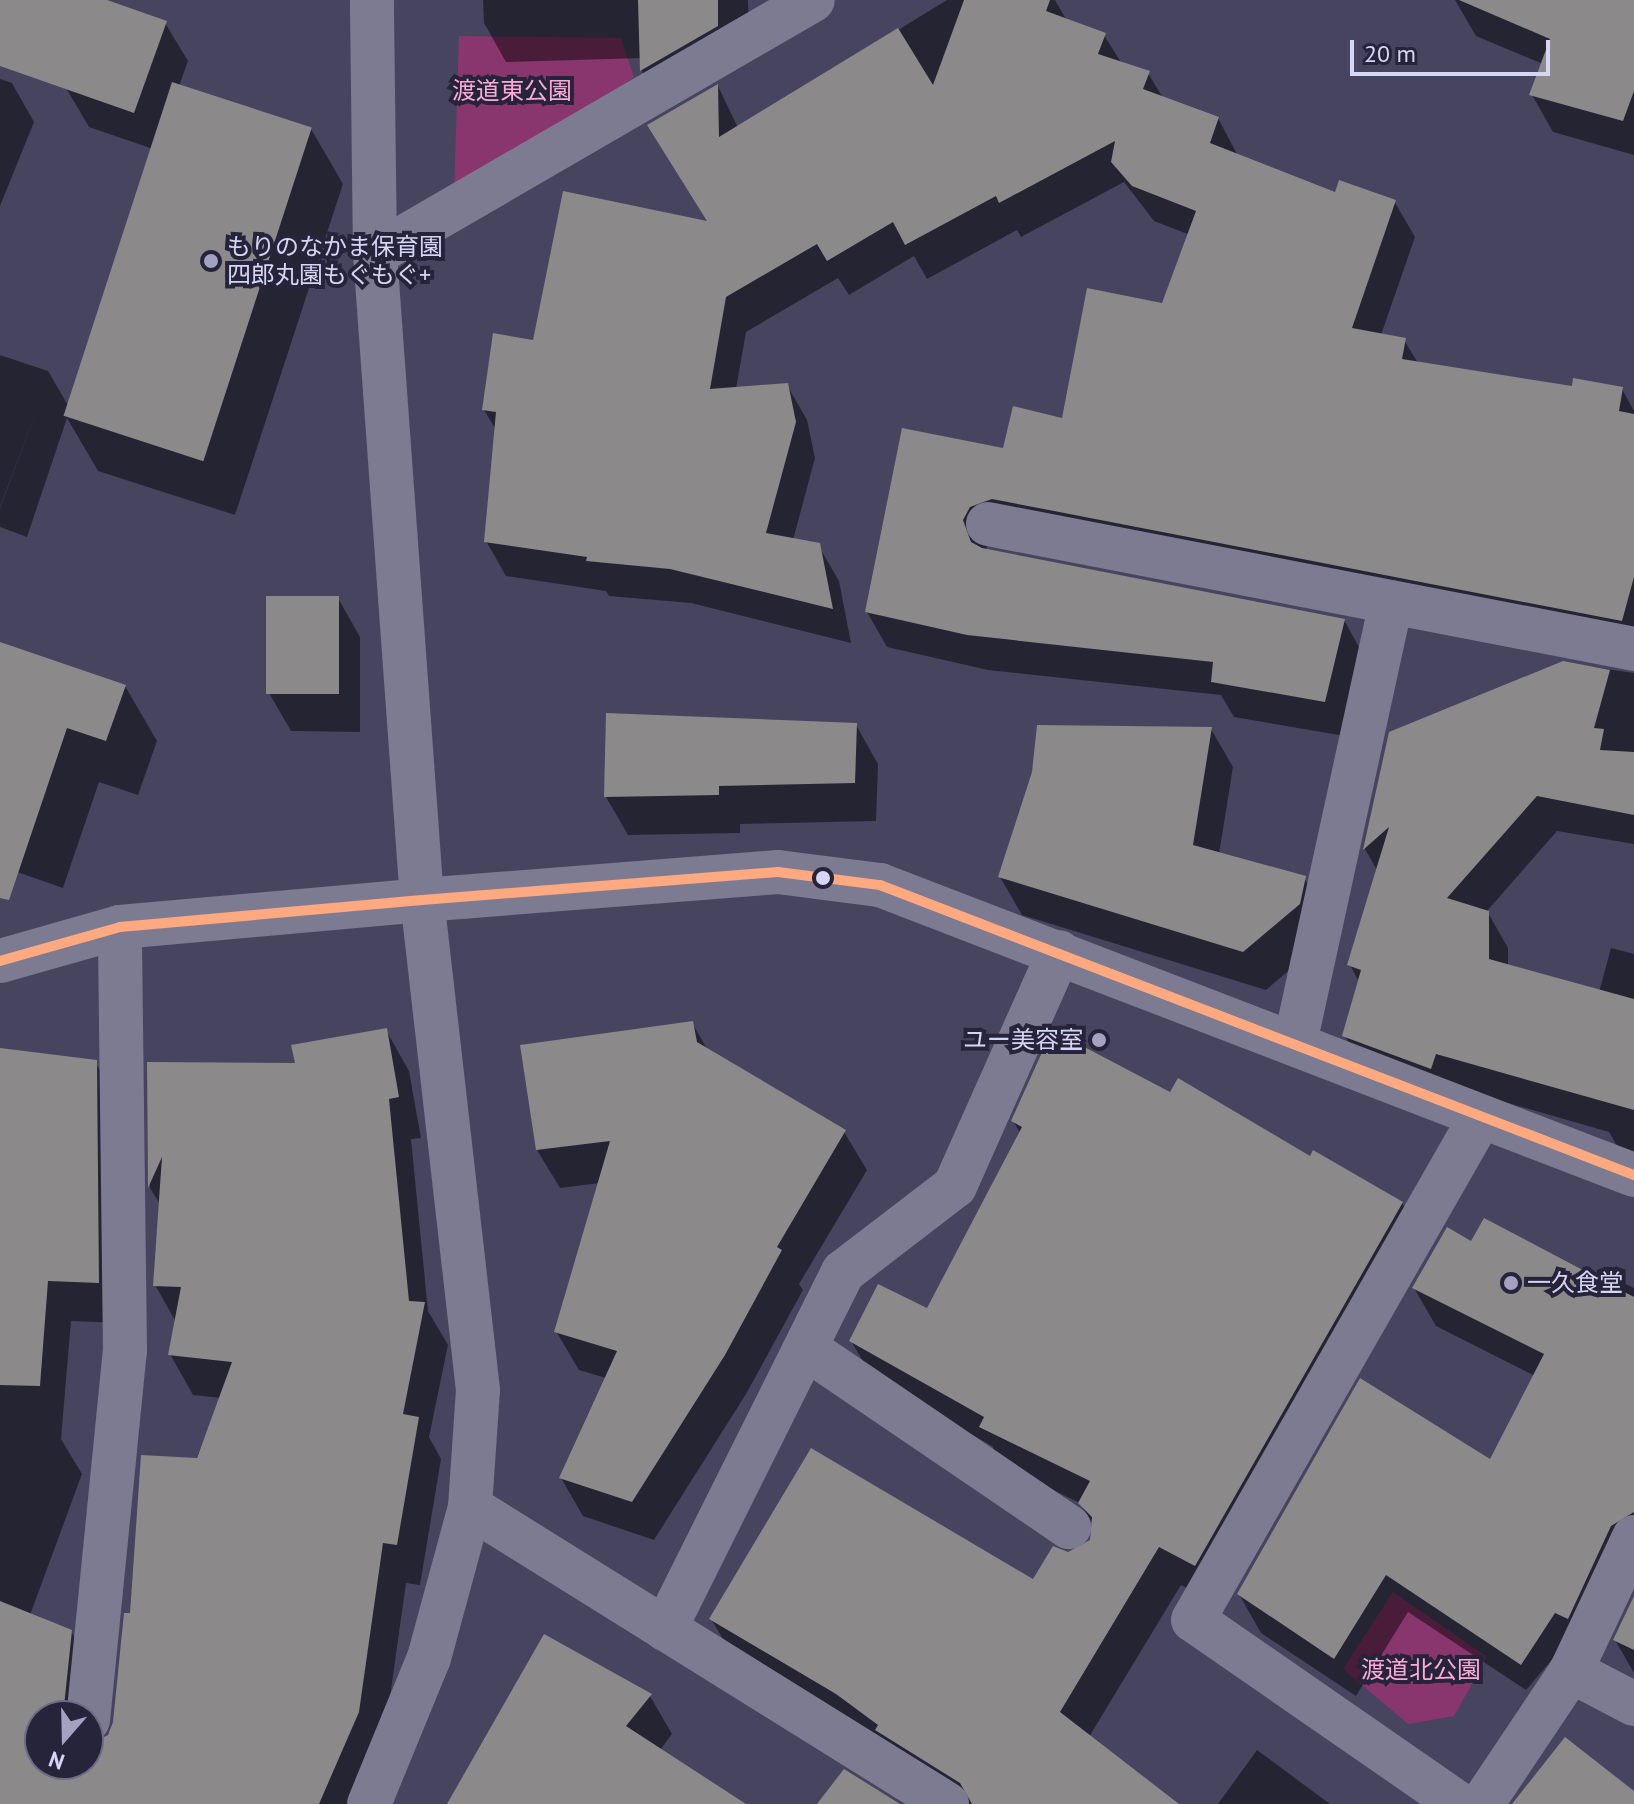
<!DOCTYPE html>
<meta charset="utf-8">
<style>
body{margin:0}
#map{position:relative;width:1634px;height:1804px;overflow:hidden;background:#474460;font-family:"PT Sans","Noto Sans JP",sans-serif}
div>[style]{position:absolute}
.green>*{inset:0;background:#8a366e}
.shadow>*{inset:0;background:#0007}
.building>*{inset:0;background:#8b8989;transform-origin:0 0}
.minor>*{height:44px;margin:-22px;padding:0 22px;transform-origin:22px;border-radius:22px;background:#7d7b92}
.bus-1>*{height:10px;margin:-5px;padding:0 5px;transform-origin:5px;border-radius:5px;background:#ffa980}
.dots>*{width:22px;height:22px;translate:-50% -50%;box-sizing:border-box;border:4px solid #25243b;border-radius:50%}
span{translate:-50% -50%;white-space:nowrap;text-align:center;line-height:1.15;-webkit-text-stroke:8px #25243b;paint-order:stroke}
.park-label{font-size:24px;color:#fcabd7}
.poi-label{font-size:24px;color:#d5d5f4}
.left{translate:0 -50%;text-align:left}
.right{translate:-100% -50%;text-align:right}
.north{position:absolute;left:24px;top:1700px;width:80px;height:80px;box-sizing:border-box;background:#25243b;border:2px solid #6b6b85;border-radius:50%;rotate:200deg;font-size:22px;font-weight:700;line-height:32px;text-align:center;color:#d5d5f4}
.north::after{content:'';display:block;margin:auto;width:28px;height:36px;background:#a3a2c0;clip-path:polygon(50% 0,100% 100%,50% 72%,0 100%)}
.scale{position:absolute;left:1350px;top:40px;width:200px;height:36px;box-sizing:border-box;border:4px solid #d5d5f4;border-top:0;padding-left:10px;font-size:24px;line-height:28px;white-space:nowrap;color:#d5d5f4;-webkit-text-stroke:6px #25243b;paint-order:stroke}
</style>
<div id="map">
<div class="green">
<i style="clip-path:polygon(459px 36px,621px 38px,634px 78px,454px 195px)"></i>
<i style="clip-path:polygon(1393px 1592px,1487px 1657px,1454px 1716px,1408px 1724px,1343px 1669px)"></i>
</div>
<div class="shadow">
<i style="clip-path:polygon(0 0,101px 0,165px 23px,188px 61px,179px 86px,311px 129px,343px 184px,235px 515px,98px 471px,67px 418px,27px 537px,0 527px,0 508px,42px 396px,0 507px,0 355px,48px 371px,69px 407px,153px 149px,89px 127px,66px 88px,0 41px)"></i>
<i style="clip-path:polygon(483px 0,748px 0,749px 31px,664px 108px,642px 71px,642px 58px,506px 62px,484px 23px)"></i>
<i style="clip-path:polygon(947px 0,1055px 0,1067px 21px,1104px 35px,1122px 64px,1148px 73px,1163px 98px,1218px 118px,1238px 156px,1336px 194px,1394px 201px,1415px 237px,1381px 335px,1404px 340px,1418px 363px,1573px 388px,1622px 389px,1634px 411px,1634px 657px,989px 542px,985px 551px,1344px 620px,1364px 656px,1345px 736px,1234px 717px,1221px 695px,988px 670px,887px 647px,867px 612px,1004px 450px,1063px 420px,1163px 305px,1190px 235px,1154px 221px,1124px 182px,1021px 237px,1017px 230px,927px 279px,914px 256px,849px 295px,838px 278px,746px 332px,736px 389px,787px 385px,807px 420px,815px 458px,793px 540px,818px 545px,839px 581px,851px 643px,691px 603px,609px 596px,606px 591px,506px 576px,486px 541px,496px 430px,484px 410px,534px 342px,710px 224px,718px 86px,738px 128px)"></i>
<i style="clip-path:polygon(1455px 0,1634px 0,1634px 155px,1553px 132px,1532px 95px,1543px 64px,1476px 36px)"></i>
<i style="clip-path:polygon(0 79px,12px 83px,34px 122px,0 206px)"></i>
<i style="clip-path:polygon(338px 598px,360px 637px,360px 732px,291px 731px,269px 693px)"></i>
<i style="clip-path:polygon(0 644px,125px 686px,157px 741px,138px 795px,99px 782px,63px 888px,0 866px)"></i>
<i style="clip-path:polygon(1563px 663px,1634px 673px,1634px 844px,1557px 831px,1487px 911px,1508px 948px,1508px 967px,1599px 992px,1611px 948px,1634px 954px,1634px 1175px,1609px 1132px,1456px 1088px,1365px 1071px,1345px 1036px,1359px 982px,1350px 965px,1378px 872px,1365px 849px,1390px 733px)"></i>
<i style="clip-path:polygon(856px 725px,878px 764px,876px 821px,740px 824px,740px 833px,628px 835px,606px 797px)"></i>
<i style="clip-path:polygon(1211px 729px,1233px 767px,1219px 854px,1304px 878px,1327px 916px,1321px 943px,1266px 990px,1022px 915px,1000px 877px,1034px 773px)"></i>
<i style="clip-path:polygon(692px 1023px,709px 1052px,844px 1132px,867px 1170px,799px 1284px,803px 1290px,746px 1394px,654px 1540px,583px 1516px,561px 1478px,606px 1378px,579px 1370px,556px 1331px,600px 1183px,560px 1188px,537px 1150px)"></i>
<i style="clip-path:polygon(386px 1030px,409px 1071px,421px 1138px,411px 1139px,428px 1311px,448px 1345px,429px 1437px,441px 1459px,420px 1585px,406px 1583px,382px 1754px,360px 1804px,0 1804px,0 1050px,95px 1062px,119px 1102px,121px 1323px,71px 1321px,61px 1439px,82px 1474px,30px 1615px,71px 1631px,94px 1672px,88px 1716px,40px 1716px,40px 1764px,88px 1764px,88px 1746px,109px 1737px,115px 1723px,132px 1615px,221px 1398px,193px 1395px,170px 1354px,176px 1322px,155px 1285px,161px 1206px,150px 1188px,149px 1064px,297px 1065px)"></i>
<i style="clip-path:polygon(1171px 1095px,1402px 1203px,1424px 1242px,1217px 1604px,1181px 1585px,1089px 1737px,1176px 1804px,957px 1804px,734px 1657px,711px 1619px,1034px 1582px,1092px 1542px,1093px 1525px,1080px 1503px,1003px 1466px,992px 1446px,874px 1380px,851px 1341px,928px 1310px,1021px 1134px,1013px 1121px)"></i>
<i style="clip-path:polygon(1472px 1244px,1607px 1285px,1611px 1277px,1634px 1288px,1634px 1564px,1526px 1690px,1408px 1612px,1356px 1696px,1261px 1633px,1239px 1594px,1491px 1462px,1535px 1376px,1436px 1326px,1414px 1288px)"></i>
<i style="clip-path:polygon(1634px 1600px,1634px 1673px,1615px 1640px)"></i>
<i style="clip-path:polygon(650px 1696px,672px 1734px,660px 1750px,742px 1804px,451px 1804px)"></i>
<i style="clip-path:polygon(1257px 1750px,1330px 1804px,1218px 1804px)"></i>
</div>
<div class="building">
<i style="clip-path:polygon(0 0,107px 0,167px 21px,134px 113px,0 66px)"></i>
<i style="clip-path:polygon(638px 0,718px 0,718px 26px,640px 71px)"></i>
<i style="clip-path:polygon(964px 0,1050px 0,1046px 11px,1106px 33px,1098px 54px,1150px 71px,1143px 89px,1219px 117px,1210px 143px,1335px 192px,1339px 180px,1396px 200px,1352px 328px,1406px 338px,1402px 359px,1572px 386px,1573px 378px,1623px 387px,1619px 411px,1634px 414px,1634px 577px,1622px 621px,992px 499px,970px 507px,963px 520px,971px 542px,982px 548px,1345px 619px,1325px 702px,1211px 682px,1213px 662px,967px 635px,865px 612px,902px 428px,1003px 448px,1013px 406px,1062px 418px,1087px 288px,1162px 303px,1196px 211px,1132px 186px,1111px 162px,1115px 141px,999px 203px,996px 196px,905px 245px,893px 222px,827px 261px,817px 244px,726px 297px,710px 389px,788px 383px,796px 422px,766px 533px,820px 543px,833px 609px,670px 569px,586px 561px,587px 557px,484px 542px,496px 412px,482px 410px,493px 333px,533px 340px,563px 191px,707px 221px,647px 125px,718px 84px,719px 137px,898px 28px,933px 85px)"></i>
<i style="clip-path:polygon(1459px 0,1634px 0,1634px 91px,1623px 121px,1529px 95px,1550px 39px)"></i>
<i style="left:172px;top:82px;width:147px;height:351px;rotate:18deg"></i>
<i style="left:339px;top:596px;width:98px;height:73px;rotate:90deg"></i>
<i style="clip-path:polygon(0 642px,126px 685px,106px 741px,67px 728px,9px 900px,0 898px)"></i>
<i style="clip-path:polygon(1563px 661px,1610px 670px,1594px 728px,1604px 729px,1600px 750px,1634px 752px,1634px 815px,1537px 796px,1447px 898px,1489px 911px,1489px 959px,1634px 999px,1634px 1110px,1436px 1054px,1431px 1069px,1342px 1036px,1361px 970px,1347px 965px,1389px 827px,1363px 850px,1389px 732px)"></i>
<i style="clip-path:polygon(606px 713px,857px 723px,855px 783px,719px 786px,719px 795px,604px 797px)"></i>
<i style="clip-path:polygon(1037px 725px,1212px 727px,1193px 845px,1306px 876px,1300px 904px,1243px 952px,998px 877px,1032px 772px)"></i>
<i style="clip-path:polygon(693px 1021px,697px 1042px,846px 1130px,777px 1247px,782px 1250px,725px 1355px,632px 1502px,559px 1478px,617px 1351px,554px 1332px,610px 1141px,536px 1150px,520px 1045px)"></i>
<i style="clip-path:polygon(387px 1028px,399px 1097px,389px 1099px,409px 1301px,425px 1302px,403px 1414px,419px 1417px,397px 1545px,383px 1543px,359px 1712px,319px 1804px,0 1804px,0 1601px,72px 1630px,63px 1716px,40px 1716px,40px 1764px,88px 1764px,88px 1745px,108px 1735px,113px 1722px,124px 1613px,130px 1613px,141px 1455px,197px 1458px,232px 1362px,168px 1355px,181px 1287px,153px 1286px,162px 1157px,148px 1188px,147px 1062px,295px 1063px,291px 1045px)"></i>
<i style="clip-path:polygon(1052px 1030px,1170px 1092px,1178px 1078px,1310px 1156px,1313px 1150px,1403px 1202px,1195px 1566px,1159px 1547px,1060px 1712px,1179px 1804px,972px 1804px,960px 1783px,875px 1730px,878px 1725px,836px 1694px,709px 1619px,811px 1448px,1033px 1579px,1053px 1546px,1068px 1552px,1090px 1540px,1092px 1517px,1078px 1503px,1090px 1481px,979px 1427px,984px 1417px,849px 1341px,878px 1284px,927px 1308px,1022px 1127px,1011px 1121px)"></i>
<i style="clip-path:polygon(0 1048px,97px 1060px,99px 1283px,48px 1281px,40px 1386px,0 1385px)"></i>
<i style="clip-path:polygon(1484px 1218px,1634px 1297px,1634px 1512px,1611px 1526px,1568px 1619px,1555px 1613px,1521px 1665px,1386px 1575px,1334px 1659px,1237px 1594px,1360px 1378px,1490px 1459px,1544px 1354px,1412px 1288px,1447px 1227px,1471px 1241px)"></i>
<i style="clip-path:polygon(1634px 1596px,1634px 1650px,1613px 1640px)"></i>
<i style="clip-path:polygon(544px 1634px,652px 1694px,626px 1726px,746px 1804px,447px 1804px)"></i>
<i style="clip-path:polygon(1565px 1737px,1634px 1791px,1634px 1804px,1512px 1804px)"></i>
<i style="clip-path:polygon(844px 1769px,900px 1804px,817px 1804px)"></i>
</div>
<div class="minor">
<i style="left:375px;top:254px;width:506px;rotate:-30.11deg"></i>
<i style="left:988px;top:524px;width:658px;rotate:10.95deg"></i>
<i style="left:0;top:961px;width:125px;rotate:-15.8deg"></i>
<i style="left:120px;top:927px;width:303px;rotate:-5.1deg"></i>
<i style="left:422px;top:900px;width:357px;rotate:-4.5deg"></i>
<i style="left:778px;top:872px;width:103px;rotate:7.3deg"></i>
<i style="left:880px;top:885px;width:808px;rotate:21.04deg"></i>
<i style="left:1295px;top:1043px;width:451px;rotate:-77.7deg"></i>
<i style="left:807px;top:1349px;width:317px;rotate:34.2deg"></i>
<i style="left:470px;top:1507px;width:562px;rotate:31.91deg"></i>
<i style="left:665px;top:1629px;width:399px;rotate:-63.5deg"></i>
<i style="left:843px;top:1272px;width:141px;rotate:-37.5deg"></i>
<i style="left:955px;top:1186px;width:256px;rotate:-66deg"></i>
<i style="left:1571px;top:1671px;width:148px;rotate:-64.8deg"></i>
<i style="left:88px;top:1720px;width:371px;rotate:-84.3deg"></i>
<i style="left:125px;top:1351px;width:424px;rotate:-90.7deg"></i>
<i style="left:369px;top:1804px;width:158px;rotate:-67.7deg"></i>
<i style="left:429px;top:1658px;width:156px;rotate:-74.8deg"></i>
<i style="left:470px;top:1507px;width:117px;rotate:-86.1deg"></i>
<i style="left:478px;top:1390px;width:493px;rotate:-96.5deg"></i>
<i style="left:422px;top:900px;width:648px;rotate:-94.16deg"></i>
<i style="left:375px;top:254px;width:254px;rotate:-90.7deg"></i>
<i style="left:1459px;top:1804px;width:323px;rotate:-145.3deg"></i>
<i style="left:1193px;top:1620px;width:578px;rotate:-60.24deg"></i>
<i style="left:1482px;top:1804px;width:160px;rotate:-56.2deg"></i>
<i style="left:1571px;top:1671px;width:71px;rotate:27.6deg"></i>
</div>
<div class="bus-1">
<i style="left:0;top:961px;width:125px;rotate:-15.8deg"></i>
<i style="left:120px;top:927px;width:303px;rotate:-5.1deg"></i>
<i style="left:422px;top:900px;width:357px;rotate:-4.5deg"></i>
<i style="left:778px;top:872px;width:103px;rotate:7.3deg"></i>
<i style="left:880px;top:885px;width:808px;rotate:21.04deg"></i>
</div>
<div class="dots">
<i style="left:211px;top:261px;background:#a3a2c0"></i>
<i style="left:823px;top:878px;background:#d5d5f4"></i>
<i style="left:1099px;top:1040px;background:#a3a2c0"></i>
<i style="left:1511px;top:1283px;background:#a3a2c0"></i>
</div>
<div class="park-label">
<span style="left:512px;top:91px">渡道東公園</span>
<span style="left:1421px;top:1670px">渡道北公園</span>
</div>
<div class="poi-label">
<span class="left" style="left:227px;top:261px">もりのなかま保育園<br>四郎丸園もぐもぐ+</span>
<span class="right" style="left:1083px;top:1040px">ユー美容室</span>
<span class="left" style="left:1527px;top:1283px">一久食堂</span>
</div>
<div class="north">N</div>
<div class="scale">20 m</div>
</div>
